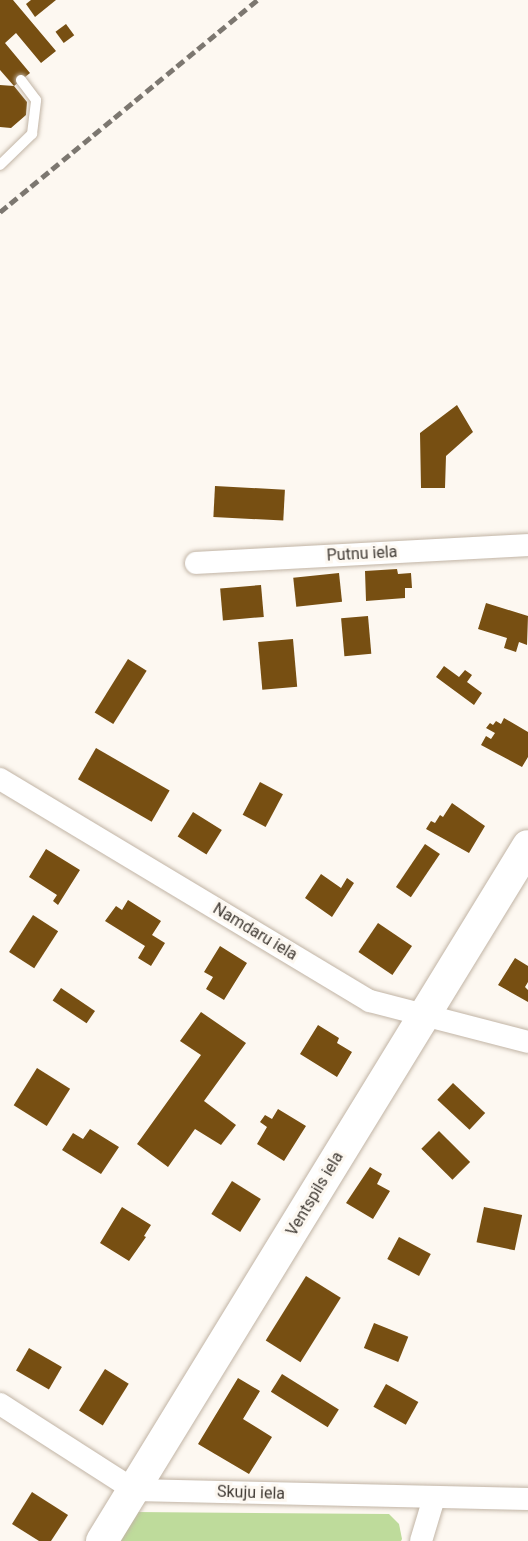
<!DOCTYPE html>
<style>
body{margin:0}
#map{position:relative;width:528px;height:1541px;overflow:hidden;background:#fdf8f1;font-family:Roboto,sans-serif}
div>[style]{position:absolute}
.green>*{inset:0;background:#bedb9b}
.building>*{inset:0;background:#774f12;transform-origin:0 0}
.roads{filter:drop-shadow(0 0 2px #c1b4a5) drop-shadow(0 0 2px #c1b4a5)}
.lane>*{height:10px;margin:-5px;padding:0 5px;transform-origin:5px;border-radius:5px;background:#fff}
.street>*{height:22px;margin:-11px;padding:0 11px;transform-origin:11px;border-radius:11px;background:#fff}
.secondary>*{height:32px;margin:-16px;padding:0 16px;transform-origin:16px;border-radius:16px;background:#fff}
.rail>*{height:4.5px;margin-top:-2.25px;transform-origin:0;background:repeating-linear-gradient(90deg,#7c7770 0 9px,transparent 0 13.5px)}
span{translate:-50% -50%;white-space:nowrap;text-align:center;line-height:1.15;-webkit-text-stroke:6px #fdf8f1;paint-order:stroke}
.street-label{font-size:16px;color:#403a34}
</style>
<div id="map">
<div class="green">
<i style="clip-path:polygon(135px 1512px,389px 1514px,399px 1524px,402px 1539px,401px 1541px,117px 1541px)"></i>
</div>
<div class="building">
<i style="clip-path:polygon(0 0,13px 0,56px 51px,41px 63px,16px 33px,5px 43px,30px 73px,14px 86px,27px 102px,26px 115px,11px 128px,0 127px,0 85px,14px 86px,0 70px)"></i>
<i style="clip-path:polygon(31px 0,56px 0,35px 17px,26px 4px)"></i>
<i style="left:66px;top:24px;width:14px;height:13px;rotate:54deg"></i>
<i style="clip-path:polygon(457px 405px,473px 432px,446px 456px,445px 488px,421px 488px,420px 433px)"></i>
<i style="left:215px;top:486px;width:70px;height:31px;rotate:3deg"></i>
<i style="clip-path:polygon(397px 569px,398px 574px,411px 573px,412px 588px,405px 588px,405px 598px,366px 601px,365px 571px)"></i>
<i style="left:339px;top:573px;width:29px;height:46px;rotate:84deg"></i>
<i style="left:261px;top:585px;width:32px;height:41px;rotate:85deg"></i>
<i style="clip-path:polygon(486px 603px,528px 616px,527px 645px,519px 642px,516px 652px,504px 648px,507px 638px,478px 629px)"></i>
<i style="left:368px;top:616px;width:38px;height:27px;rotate:85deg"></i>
<i style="left:293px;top:639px;width:48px;height:35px;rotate:85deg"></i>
<i style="left:128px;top:659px;width:22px;height:63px;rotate:32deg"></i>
<i style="clip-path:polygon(444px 666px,459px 677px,465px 670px,472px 675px,467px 682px,482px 693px,474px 705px,436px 677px)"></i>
<i style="clip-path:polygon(504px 718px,528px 732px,528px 757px,522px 767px,481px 745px,486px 736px,491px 739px,495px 733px,486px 728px,490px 723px,493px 725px,496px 721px,501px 724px)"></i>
<i style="left:96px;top:748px;width:85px;height:36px;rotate:30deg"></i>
<i style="left:260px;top:782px;width:26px;height:37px;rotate:28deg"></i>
<i style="clip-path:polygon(452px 803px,485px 826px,469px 853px,426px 829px,431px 821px,435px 823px,440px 815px,443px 817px)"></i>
<i style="left:193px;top:812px;width:34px;height:29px;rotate:32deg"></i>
<i style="left:425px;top:844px;width:18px;height:52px;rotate:34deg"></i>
<i style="clip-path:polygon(46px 849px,80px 870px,58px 905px,53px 901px,57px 895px,29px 877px)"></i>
<i style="clip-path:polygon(321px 874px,341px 888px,347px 878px,354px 883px,332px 917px,305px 898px)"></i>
<i style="clip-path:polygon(128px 900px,161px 921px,152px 935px,165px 943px,151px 966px,138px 958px,145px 946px,105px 921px,116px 906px,122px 910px)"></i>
<i style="left:33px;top:915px;width:30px;height:44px;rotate:33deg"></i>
<i style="left:378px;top:923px;width:41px;height:35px;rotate:34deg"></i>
<i style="clip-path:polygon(220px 946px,247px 963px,224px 1000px,206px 989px,213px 977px,204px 972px)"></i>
<i style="clip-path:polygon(515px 958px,528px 966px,528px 982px,525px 987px,528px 990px,528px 1002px,498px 985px)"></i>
<i style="left:61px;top:988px;width:41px;height:15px;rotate:34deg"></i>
<i style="clip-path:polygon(201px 1012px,246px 1043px,204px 1101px,236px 1125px,221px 1145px,195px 1129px,168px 1167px,137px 1144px,201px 1055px,180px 1041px)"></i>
<i style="clip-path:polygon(318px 1025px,339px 1038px,337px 1043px,352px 1052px,337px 1077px,300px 1054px)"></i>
<i style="left:37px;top:1068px;width:39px;height:44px;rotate:32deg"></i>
<i style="left:453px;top:1083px;width:44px;height:23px;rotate:43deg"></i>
<i style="clip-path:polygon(278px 1109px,306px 1126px,284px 1161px,257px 1144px,267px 1127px,260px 1122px,265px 1115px,272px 1119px)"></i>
<i style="clip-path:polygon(90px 1129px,119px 1147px,101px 1174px,62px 1150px,73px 1133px,83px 1139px)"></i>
<i style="left:439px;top:1131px;width:44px;height:25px;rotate:45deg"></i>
<i style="clip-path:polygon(370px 1167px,382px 1174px,377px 1184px,390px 1191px,373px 1219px,346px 1203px)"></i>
<i style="left:232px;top:1181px;width:34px;height:39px;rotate:32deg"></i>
<i style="clip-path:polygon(122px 1207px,151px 1225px,144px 1236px,146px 1237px,129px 1261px,100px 1243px)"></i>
<i style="left:484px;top:1207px;width:39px;height:36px;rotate:12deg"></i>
<i style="left:399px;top:1237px;width:36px;height:25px;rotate:28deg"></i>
<i style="left:306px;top:1276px;width:41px;height:76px;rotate:32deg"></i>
<i style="left:374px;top:1323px;width:37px;height:27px;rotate:22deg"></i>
<i style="left:29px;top:1348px;width:38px;height:26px;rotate:30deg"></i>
<i style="left:105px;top:1369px;width:28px;height:49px;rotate:32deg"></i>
<i style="left:282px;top:1374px;width:67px;height:21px;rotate:32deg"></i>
<i style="clip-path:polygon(238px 1378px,260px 1391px,243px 1419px,272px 1437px,249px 1474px,198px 1444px)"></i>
<i style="left:386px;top:1384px;width:37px;height:26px;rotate:29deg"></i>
<i style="clip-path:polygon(32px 1492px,68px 1515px,51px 1541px,39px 1541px,12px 1524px)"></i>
</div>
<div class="roads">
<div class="lane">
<i style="left:0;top:165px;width:45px;rotate:-44.1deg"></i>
<i style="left:32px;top:134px;width:34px;rotate:-83deg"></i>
<i style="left:36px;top:100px;width:25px;rotate:-127deg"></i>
</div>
<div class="street">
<i style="left:196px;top:563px;width:332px;rotate:-3.1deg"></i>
<i style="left:0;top:779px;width:431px;rotate:31deg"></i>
<i style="left:370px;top:1001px;width:163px;rotate:14.5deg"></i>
<i style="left:0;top:1404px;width:159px;rotate:32.7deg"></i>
<i style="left:134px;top:1490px;width:394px;rotate:1.3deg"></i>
<i style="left:421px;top:1541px;width:45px;rotate:-73.2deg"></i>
</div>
<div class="secondary">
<i style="left:102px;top:1541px;width:815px;rotate:-58.49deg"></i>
</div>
</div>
<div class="rail">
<i style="left:0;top:212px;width:333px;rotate:-39.5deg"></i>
</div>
<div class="street-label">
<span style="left:362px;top:554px;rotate:-3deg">Putnu iela</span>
<span style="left:255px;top:932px;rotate:31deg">Namdaru iela</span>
<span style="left:315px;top:1194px;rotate:-59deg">Ventspils iela</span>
<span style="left:251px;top:1493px;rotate:2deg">Skuju iela</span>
</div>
</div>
